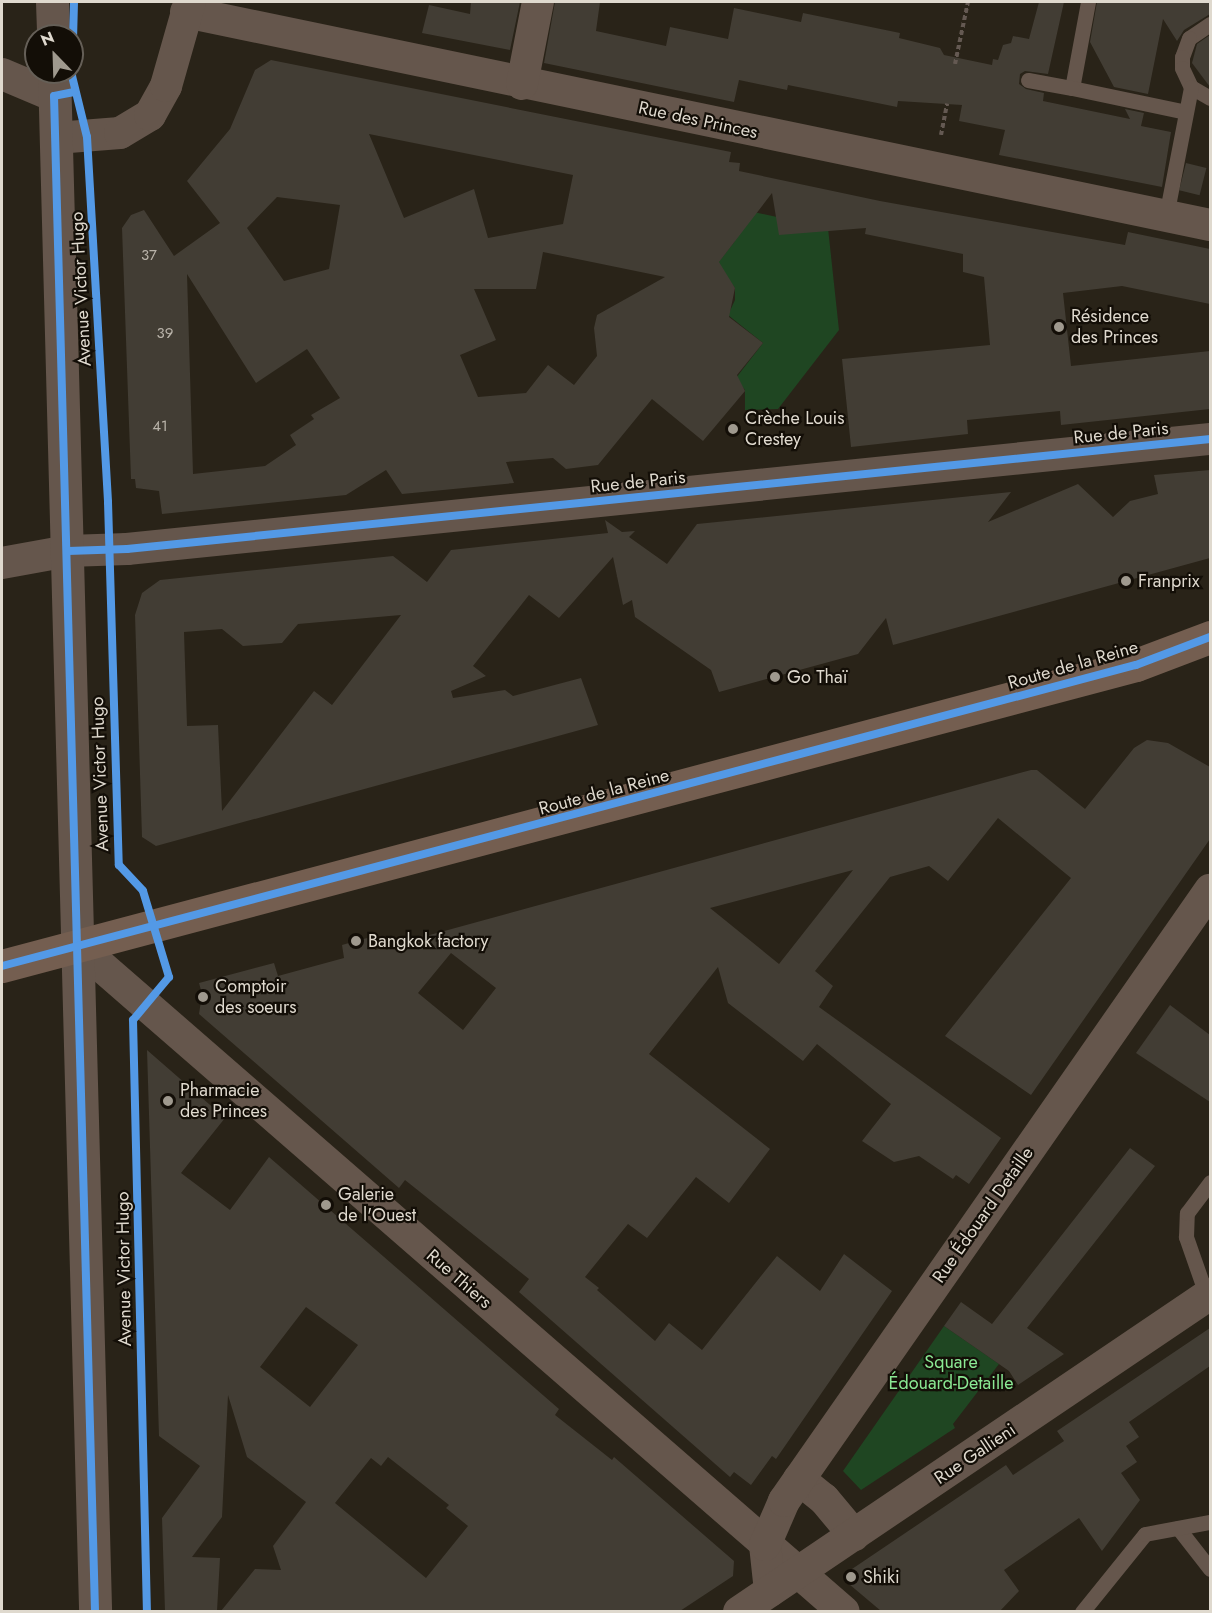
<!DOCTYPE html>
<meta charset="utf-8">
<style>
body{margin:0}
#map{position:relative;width:1212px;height:1613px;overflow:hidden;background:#292318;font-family:Jost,sans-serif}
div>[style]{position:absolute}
.green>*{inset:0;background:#1f4622}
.building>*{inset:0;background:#423d34;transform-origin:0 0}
.path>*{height:4px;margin-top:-2px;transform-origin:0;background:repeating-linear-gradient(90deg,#645952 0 4.5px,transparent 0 7.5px)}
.service>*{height:15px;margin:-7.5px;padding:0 7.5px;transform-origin:7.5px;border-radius:7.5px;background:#65564c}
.minor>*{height:32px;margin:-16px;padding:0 16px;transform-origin:16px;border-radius:16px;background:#65564c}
.tertiary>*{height:33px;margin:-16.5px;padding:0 16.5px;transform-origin:16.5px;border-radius:16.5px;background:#65564c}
.primary>*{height:33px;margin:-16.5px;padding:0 16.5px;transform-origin:16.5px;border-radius:16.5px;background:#745e50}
.cycleway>*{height:8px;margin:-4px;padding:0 4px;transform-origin:4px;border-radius:4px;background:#5399e6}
.dots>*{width:16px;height:16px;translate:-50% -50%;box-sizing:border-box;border:3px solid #130e07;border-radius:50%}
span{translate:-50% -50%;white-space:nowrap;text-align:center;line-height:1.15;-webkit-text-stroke:4.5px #130e07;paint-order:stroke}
.number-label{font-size:15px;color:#b8b2a8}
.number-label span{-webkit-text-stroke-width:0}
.street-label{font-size:18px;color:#dfd9ce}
.poi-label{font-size:18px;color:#dfd9ce}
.left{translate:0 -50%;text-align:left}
.park-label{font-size:18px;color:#8ae893}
.frame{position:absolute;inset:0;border:3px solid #dfd9ce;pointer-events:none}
.north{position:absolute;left:24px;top:24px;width:60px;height:60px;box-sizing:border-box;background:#130e07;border:2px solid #655f57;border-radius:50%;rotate:337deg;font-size:16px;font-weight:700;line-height:24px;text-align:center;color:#dfd9ce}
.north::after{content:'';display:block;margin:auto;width:21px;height:27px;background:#9f998e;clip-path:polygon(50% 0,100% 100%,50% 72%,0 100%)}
</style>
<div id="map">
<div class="green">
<i style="clip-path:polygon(726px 206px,828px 228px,839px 330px,778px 409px,745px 410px,745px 390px,736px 378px,763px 343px,728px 315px,735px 300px,735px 288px,717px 264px,735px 241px,715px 225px)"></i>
<i style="clip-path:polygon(944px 1326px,999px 1364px,953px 1424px,955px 1428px,861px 1490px,843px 1471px)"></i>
</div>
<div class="building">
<i style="clip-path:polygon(471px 2px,520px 2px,510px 50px,422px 33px,429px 5px,470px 14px)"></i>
<i style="clip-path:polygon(555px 2px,600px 2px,596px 31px,666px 46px,670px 27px,728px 39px,734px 8px,801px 22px,803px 13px,900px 33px,899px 38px,940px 48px,944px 55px,992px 65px,993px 59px,998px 60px,1003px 45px,1011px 43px,1013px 36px,1029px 39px,1039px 2px,1064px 2px,1048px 74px,1025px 71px,1020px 74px,1019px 84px,1026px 89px,1044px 93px,1043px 101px,1130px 119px,1125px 109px,1144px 113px,1141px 126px,1171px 132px,1162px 187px,999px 155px,1005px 130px,959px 121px,962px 105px,898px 101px,897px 107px,788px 85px,787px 90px,739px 80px,734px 102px,544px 63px)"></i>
<i style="clip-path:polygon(1097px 2px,1210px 2px,1210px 14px,1184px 30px,1177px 41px,1163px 19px,1148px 94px,1114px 87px,1090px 42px)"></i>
<i style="clip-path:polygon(1210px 35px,1210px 87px,1192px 63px,1197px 44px)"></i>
<i style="clip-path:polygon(evenodd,271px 60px,731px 152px,729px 162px,740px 163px,739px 171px,880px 201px,1125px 245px,1128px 232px,1210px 249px,1210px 304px,1122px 286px,1063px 293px,1071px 366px,1210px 351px,1210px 409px,1061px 425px,1060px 411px,967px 420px,968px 434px,851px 447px,842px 359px,990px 345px,984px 277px,963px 272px,963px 254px,865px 234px,866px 228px,779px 235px,772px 193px,719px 262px,735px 288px,729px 317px,763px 343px,737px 375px,745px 391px,703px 441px,652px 399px,598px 465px,566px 469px,553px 458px,506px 462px,514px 483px,402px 494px,386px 470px,346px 495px,162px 514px,159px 491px,136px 488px,135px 479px,131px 479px,122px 228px,131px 215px,144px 210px,174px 256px,220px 223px,187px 181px,230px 129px,255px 70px,271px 60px,369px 134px,573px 175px,563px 224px,488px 238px,474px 189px,404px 218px,369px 134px,271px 60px,277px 197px,340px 205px,329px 269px,284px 281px,247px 228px,277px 197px,271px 60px,543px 252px,665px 277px,597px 315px,594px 328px,597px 356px,574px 385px,548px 365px,526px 393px,478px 397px,460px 355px,496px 340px,474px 289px,536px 289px,543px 252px,271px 60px,187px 274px,256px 383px,307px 349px,340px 398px,311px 415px,314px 419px,290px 435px,296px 445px,265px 466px,193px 474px,187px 274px)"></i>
<i style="left:1186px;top:163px;width:21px;height:28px;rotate:14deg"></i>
<i style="clip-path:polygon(evenodd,1210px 470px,1210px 558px,893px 645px,886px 618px,858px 654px,719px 692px,711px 670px,635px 617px,632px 600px,623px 605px,613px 557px,559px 618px,529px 595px,473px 666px,486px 676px,451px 691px,453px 698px,505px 690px,513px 696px,581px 678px,598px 725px,156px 846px,142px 837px,135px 615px,142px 593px,160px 580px,393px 556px,427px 582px,451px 550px,608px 533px,605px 520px,622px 532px,635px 531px,629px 537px,667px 564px,697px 524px,1011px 492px,988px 522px,1078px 484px,1113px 517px,1130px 501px,1158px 494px,1154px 475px,1210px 470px,401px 615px,332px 705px,314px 691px,222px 811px,218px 725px,187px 726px,184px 632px,222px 629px,243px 646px,282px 643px,298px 624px,401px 615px)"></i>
<i style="clip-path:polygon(evenodd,1147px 740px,1168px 743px,1210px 767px,1210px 839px,1031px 1095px,945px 1036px,1071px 878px,998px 818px,948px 881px,929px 866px,890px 877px,815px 971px,833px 986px,819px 1007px,1001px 1138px,969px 1184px,956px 1175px,953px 1179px,919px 1156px,894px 1162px,862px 1141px,891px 1104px,817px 1044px,803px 1061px,728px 1003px,718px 967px,649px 1054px,770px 1149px,729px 1203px,696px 1177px,647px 1238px,628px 1224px,585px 1277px,599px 1288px,597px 1290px,655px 1341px,669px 1323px,702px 1350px,777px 1256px,820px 1291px,844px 1254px,892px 1291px,776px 1459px,772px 1456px,751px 1485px,734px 1472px,730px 1477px,519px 1292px,529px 1279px,405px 1180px,399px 1188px,199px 1014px,202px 994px,199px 983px,274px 963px,278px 976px,344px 958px,342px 945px,356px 941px,371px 937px,375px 950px,1031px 770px,1037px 770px,1085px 809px,1134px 748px,1147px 740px,853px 870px,779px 964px,710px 908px,853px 870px,1147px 740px,451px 953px,496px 988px,463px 1030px,418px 993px,451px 953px)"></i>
<i style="clip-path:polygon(1170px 1005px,1210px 1035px,1210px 1102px,1136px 1053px)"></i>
<i style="clip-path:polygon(evenodd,147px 1050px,225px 1118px,181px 1173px,230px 1210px,269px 1157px,559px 1409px,555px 1415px,612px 1460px,614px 1457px,734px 1561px,733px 1576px,680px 1611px,221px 1611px,255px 1569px,281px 1570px,273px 1546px,306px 1502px,247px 1457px,228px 1395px,222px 1517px,192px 1557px,220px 1558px,217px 1611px,165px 1611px,162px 1518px,200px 1466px,159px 1436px,147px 1050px,306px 1307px,358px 1345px,310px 1407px,260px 1367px,306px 1307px,147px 1050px,388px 1457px,449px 1505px,446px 1508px,468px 1526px,426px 1578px,335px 1503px,371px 1458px,381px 1466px,388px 1457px)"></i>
<i style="clip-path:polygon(1130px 1148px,1155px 1166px,1027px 1328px,1064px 1354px,1018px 1385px,1009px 1371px,944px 1326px,961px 1302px,992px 1324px)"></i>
<i style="clip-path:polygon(1210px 1328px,1210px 1366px,1129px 1422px,1139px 1437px,1126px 1446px,1137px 1462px,1121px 1473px,1140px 1500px,1102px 1551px,1079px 1518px,1004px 1570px,1019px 1591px,1000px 1611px,881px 1611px,849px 1584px,852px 1569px,1006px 1465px,1013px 1475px,1064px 1441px,1057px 1431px)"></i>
</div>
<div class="path">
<i style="left:955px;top:64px;width:63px;rotate:-78.2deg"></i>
<i style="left:941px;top:135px;width:32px;rotate:-79deg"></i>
</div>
<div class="service">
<i style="left:1088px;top:2px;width:87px;rotate:100.5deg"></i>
<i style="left:1072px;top:88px;width:116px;rotate:11.9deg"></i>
<i style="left:1210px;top:24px;width:25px;rotate:146deg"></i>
<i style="left:1189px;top:38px;width:20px;rotate:110deg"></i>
<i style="left:1182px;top:57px;width:11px;rotate:90deg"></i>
<i style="left:1182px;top:68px;width:21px;rotate:65deg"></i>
<i style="left:1191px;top:87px;width:22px;rotate:30deg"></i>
<i style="left:1028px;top:80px;width:45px;rotate:10.3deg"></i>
<i style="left:1166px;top:216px;width:131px;rotate:-79deg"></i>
<i style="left:1207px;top:1297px;width:64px;rotate:-109.3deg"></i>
<i style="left:1186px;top:1237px;width:24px;rotate:-88deg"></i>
<i style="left:1187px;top:1213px;width:39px;rotate:-53deg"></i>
<i style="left:1178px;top:1528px;width:52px;rotate:52deg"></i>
<i style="left:1082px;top:1612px;width:100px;rotate:-51.1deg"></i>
<i style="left:1145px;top:1534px;width:66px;rotate:-10.5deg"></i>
</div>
<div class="minor">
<i style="left:186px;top:12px;width:1046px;rotate:11.75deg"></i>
<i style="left:2px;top:74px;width:56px;rotate:22.9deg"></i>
<i style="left:522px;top:84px;width:84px;rotate:-79deg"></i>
<i style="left:56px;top:138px;width:64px;rotate:-4.5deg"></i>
<i style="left:120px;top:133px;width:35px;rotate:-31deg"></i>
<i style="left:150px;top:115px;width:33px;rotate:-61deg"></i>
<i style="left:166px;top:86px;width:87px;rotate:-74.1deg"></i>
<i style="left:2px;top:563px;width:67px;rotate:-10.3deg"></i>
<i style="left:68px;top:551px;width:59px;rotate:-1.9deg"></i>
<i style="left:127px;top:549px;width:1089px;rotate:-5.8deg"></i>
<i style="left:77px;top:945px;width:1016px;rotate:41.01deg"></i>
<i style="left:799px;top:1479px;width:32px;rotate:39deg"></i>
<i style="left:824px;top:1499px;width:47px;rotate:50.2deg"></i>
<i style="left:770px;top:1591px;width:46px;rotate:-96.2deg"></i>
<i style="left:765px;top:1545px;width:48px;rotate:-66.6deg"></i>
<i style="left:784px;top:1501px;width:745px;rotate:-55.12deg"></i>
<i style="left:739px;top:1612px;width:568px;rotate:-34.03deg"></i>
</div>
<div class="tertiary">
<i style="left:52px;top:2px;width:34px;rotate:88deg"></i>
<i style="left:54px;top:72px;width:1541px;rotate:88.47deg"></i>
</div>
<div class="primary">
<i style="left:2px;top:966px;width:1173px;rotate:-14.87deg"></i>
<i style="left:1136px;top:665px;width:79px;rotate:-20.7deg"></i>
</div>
<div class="cycleway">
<i style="left:74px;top:2px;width:74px;rotate:91.5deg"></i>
<i style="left:72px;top:76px;width:63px;rotate:76.2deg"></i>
<i style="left:87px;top:137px;width:366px;rotate:86.7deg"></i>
<i style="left:108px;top:502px;width:363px;rotate:88.3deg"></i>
<i style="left:119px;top:865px;width:35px;rotate:47deg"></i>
<i style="left:143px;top:891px;width:90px;rotate:73.2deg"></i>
<i style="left:169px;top:977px;width:56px;rotate:129.9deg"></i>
<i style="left:133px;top:1020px;width:592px;rotate:88.65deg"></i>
<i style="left:74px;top:92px;width:20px;rotate:169deg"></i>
<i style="left:54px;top:96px;width:1517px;rotate:88.45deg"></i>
<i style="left:68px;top:551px;width:59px;rotate:-1.9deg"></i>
<i style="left:127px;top:549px;width:1089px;rotate:-5.8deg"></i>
<i style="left:2px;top:966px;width:1173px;rotate:-14.87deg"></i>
<i style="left:1136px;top:665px;width:79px;rotate:-20.7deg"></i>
</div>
<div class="dots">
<i style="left:1059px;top:327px;background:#9f998e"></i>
<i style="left:733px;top:429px;background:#9f998e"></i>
<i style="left:1126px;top:581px;background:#9f998e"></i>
<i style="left:775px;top:677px;background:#9f998e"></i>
<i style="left:356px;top:941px;background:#9f998e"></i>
<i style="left:203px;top:997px;background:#9f998e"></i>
<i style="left:168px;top:1101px;background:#9f998e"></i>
<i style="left:326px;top:1205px;background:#9f998e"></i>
<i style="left:851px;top:1577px;background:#9f998e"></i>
</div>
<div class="number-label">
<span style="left:149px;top:256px">37</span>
<span style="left:165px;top:334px">39</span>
<span style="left:160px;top:427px">41</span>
</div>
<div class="street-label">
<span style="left:698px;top:120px;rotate:12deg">Rue des Princes</span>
<span style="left:81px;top:289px;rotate:-93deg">Avenue Victor Hugo</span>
<span style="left:1121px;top:433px;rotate:-6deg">Rue de Paris</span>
<span style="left:638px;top:482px;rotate:-6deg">Rue de Paris</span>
<span style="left:1073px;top:665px;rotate:-16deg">Route de la Reine</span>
<span style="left:100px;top:774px;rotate:-92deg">Avenue Victor Hugo</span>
<span style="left:604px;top:792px;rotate:-15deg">Route de la Reine</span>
<span style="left:983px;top:1215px;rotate:-55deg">Rue Édouard Detaille</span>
<span style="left:124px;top:1269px;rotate:-91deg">Avenue Victor Hugo</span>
<span style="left:459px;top:1279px;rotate:41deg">Rue Thiers</span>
<span style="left:975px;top:1454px;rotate:-34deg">Rue Gallieni</span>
</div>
<div class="poi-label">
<span class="left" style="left:1071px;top:327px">Résidence<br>des Princes</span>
<span class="left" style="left:745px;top:429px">Crèche Louis<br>Crestey</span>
<span class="left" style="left:1138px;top:581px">Franprix</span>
<span class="left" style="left:787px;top:677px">Go Thaï</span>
<span class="left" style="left:368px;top:941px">Bangkok factory</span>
<span class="left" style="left:215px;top:997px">Comptoir<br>des soeurs</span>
<span class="left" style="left:180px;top:1101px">Pharmacie<br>des Princes</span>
<span class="left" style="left:338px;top:1205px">Galerie<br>de l'Ouest</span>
<span class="left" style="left:863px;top:1577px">Shiki</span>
</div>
<div class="park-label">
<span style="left:951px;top:1373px">Square<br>Édouard-Detaille</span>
</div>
<div class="frame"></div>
<div class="north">N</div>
</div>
